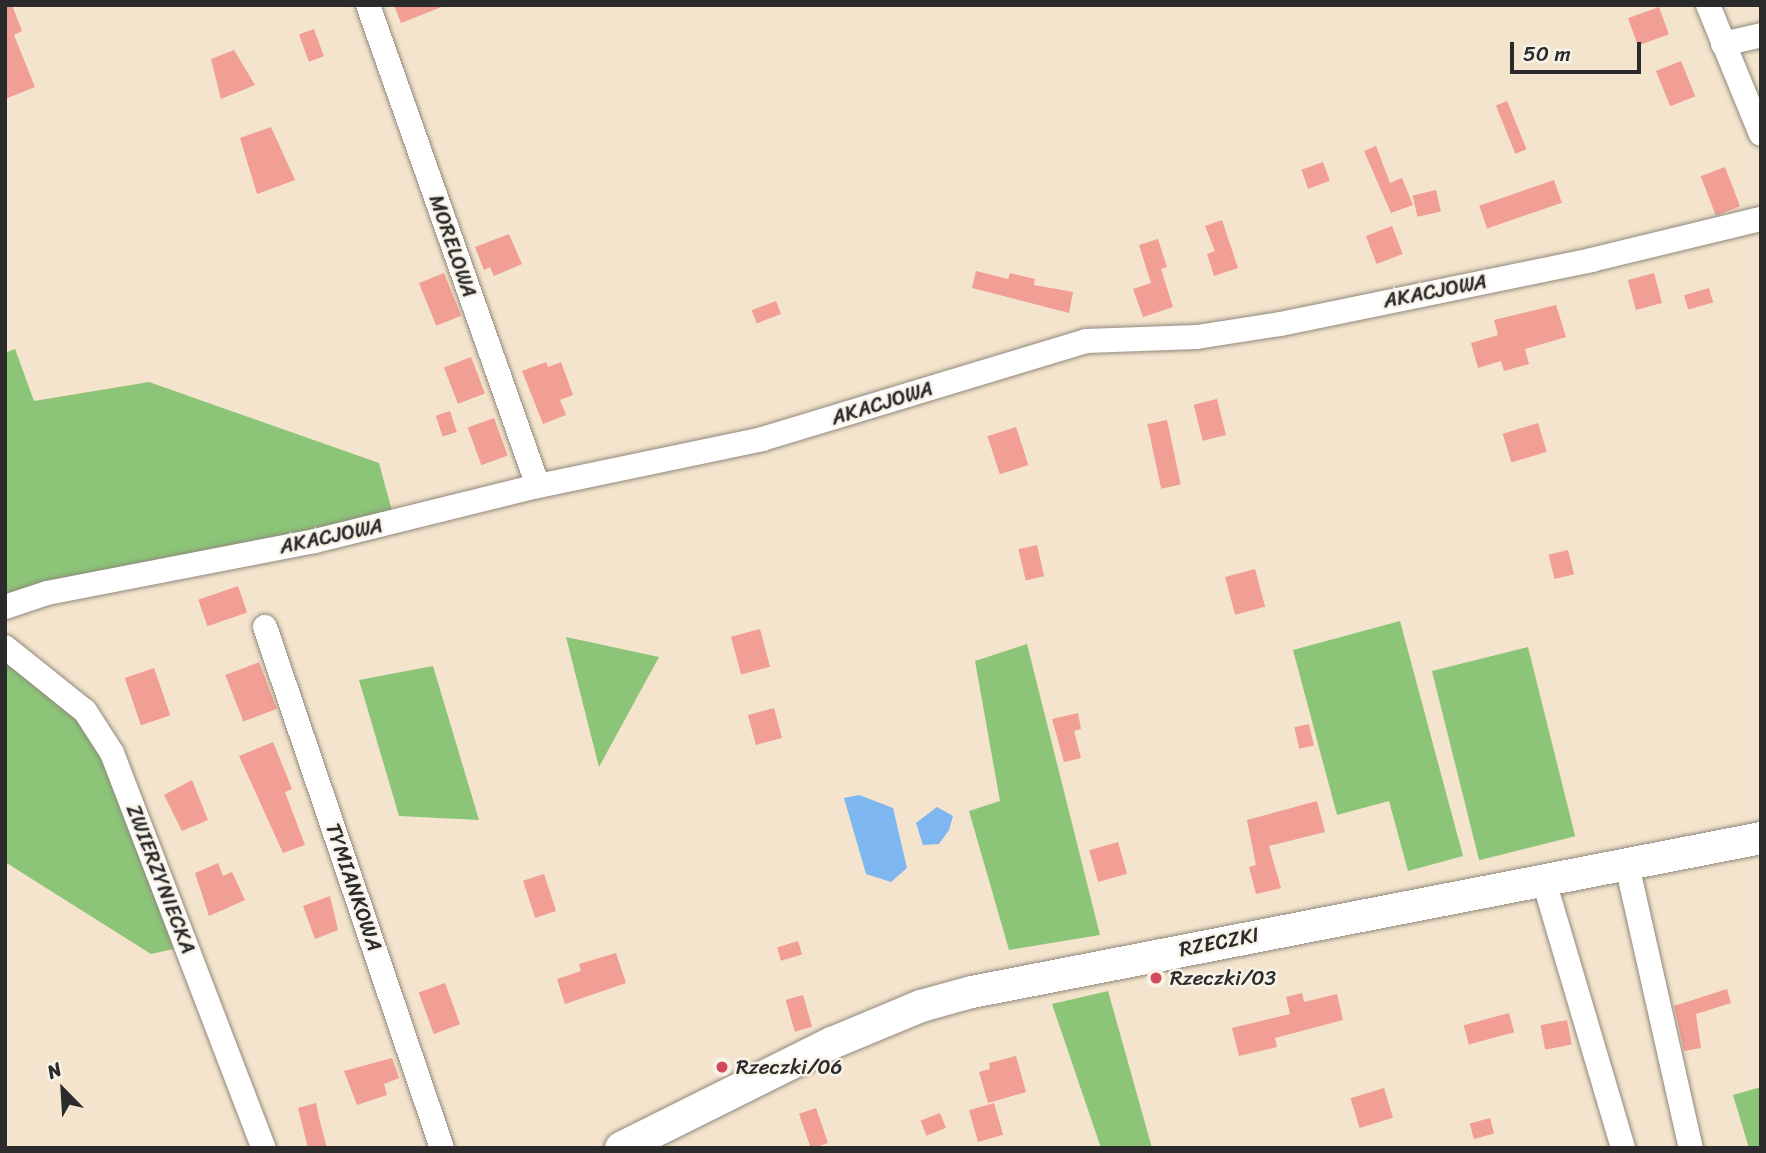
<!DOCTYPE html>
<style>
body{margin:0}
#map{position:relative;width:1766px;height:1153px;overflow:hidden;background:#f4e4cd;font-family:Sriracha,sans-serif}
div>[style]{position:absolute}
.green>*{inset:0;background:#8cc478;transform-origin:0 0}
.water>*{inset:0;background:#7eb7ef}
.building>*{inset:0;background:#f19e95;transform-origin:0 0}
.roads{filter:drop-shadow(0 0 2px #90887c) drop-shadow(0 0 2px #90887c)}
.minor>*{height:24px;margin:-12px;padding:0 12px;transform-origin:12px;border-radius:12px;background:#fff}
.major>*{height:32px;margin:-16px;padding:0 16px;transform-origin:16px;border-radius:16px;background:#fff}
.dots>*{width:19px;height:19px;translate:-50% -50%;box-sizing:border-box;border:4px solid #f7f3e8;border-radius:50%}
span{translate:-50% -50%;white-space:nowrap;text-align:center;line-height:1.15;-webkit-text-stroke:5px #f7f3e8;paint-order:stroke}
.street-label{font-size:21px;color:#2b2b2b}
.poi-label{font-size:21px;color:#2b2b2b}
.left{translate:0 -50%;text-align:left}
.frame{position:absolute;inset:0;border:7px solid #2b2b2b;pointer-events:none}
.north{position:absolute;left:28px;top:1055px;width:70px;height:70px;-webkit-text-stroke:5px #f7f3e8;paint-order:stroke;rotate:336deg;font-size:19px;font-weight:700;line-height:28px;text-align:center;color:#2b2b2b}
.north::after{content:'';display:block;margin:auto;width:24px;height:32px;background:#2b2b2b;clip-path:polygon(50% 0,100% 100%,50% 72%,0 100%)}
.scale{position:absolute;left:1510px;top:42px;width:131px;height:32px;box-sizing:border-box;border:4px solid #2b2b2b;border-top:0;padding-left:9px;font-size:21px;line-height:24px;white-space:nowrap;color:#2b2b2b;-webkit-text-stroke:5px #f7f3e8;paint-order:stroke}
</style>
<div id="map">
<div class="green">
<i style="clip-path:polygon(15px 349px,34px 401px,149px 382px,379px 463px,395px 522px,5px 607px,5px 353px)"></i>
<i style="clip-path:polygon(1400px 621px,1463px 856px,1408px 871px,1389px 801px,1337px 815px,1293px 650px)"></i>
<i style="clip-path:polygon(566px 637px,659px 657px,599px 767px)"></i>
<i style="clip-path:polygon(1027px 644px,1100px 935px,1009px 950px,969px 811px,1000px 801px,975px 661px)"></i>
<i style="clip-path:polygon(5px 647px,85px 711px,187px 946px,151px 954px,5px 862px)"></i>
<i style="left:1528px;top:647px;width:195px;height:99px;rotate:76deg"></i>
<i style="clip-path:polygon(433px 666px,479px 820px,399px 816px,359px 680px)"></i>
<i style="clip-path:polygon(1108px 991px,1152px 1148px,1101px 1148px,1052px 1004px)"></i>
<i style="clip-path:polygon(1761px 1087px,1761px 1148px,1749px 1148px,1733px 1095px)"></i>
</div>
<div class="water">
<i style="clip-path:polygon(859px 795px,893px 808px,907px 868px,891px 882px,866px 874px,844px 798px)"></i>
<i style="clip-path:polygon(937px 807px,953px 816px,949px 830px,939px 844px,923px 845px,916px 823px)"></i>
</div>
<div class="building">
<i style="clip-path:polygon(5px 5px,12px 5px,22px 31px,14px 35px,35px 87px,5px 99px)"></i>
<i style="clip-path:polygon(394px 5px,444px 5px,444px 6px,401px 23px)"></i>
<i style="left:1659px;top:7px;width:29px;height:33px;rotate:70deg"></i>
<i style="left:314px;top:29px;width:29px;height:16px;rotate:70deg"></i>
<i style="clip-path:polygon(234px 50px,255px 85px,221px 99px,211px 59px)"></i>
<i style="left:1681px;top:61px;width:38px;height:27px;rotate:68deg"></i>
<i style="left:1507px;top:101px;width:52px;height:12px;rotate:68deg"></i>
<i style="clip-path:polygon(271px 127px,295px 180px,257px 194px,240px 138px)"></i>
<i style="clip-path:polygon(1376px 146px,1390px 183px,1402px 178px,1413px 205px,1391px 213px,1364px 151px)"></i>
<i style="left:1323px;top:162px;width:20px;height:23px;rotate:70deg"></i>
<i style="left:1725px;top:167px;width:42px;height:26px;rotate:69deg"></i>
<i style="left:1554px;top:180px;width:24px;height:79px;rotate:71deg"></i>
<i style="left:1436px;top:190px;width:22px;height:24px;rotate:77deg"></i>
<i style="clip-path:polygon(1222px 220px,1238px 268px,1214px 276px,1207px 254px,1215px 251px,1205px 226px)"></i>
<i style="left:1392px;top:226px;width:30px;height:28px;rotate:69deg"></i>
<i style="clip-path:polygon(509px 234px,522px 264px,494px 276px,490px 267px,484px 270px,475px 247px)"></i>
<i style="clip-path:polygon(1158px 239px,1167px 267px,1161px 269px,1173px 307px,1143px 317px,1133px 289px,1151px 283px,1139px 245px)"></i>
<i style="clip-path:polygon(976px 271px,1008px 279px,1010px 273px,1035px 279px,1034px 285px,1073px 292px,1069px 313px,972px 288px)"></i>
<i style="left:444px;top:273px;width:46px;height:27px;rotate:68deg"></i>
<i style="left:1654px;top:273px;width:31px;height:27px;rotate:75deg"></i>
<i style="left:1709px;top:288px;width:15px;height:26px;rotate:74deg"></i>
<i style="left:776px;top:301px;width:14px;height:26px;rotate:69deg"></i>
<i style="clip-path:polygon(1556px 305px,1566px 337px,1525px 349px,1529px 364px,1504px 371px,1501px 361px,1478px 368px,1471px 343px,1498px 335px,1494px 320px)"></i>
<i style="left:471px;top:357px;width:39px;height:29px;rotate:69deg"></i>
<i style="clip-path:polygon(546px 362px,548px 367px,561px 362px,573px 395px,560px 400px,566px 415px,543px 424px,522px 371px)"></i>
<i style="left:1217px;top:399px;width:37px;height:24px;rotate:76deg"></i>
<i style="left:450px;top:411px;width:22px;height:15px;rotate:72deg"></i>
<i style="left:494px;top:418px;width:40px;height:28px;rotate:70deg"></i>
<i style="left:1167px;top:420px;width:66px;height:20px;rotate:78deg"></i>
<i style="left:1538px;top:423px;width:30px;height:37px;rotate:73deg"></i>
<i style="left:1016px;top:427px;width:40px;height:30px;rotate:72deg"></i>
<i style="left:1037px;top:545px;width:32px;height:19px;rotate:77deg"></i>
<i style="left:1568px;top:550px;width:25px;height:20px;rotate:76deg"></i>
<i style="left:1255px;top:569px;width:39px;height:31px;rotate:75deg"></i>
<i style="left:238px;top:586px;width:28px;height:42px;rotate:71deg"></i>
<i style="left:760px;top:629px;width:39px;height:30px;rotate:75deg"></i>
<i style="left:259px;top:662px;width:50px;height:36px;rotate:69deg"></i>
<i style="left:154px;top:668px;width:50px;height:31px;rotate:71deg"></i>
<i style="left:774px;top:708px;width:31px;height:27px;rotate:75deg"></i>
<i style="clip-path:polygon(1078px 713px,1081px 729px,1074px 731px,1081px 758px,1064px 762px,1052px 719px)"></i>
<i style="left:1309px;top:724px;width:22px;height:15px;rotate:77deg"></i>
<i style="clip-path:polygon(273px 742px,292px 789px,285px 792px,305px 845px,283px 853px,239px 756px)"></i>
<i style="clip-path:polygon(192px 780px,208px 820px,182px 831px,164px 795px)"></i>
<i style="clip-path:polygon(1317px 801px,1325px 832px,1269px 846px,1281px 888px,1256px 894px,1249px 867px,1256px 865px,1247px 820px)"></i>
<i style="left:1118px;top:842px;width:33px;height:30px;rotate:74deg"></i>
<i style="clip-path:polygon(218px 863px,223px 876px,232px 872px,245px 900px,209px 916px,195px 873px)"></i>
<i style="left:544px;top:874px;width:39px;height:22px;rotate:72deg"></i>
<i style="clip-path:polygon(330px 896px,338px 930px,315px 939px,303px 906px)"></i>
<i style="left:798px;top:941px;width:14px;height:22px;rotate:73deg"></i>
<i style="clip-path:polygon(616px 953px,626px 983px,565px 1004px,557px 979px,581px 971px,579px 964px)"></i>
<i style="left:445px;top:983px;width:44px;height:28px;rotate:70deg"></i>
<i style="clip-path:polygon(1727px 989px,1731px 1003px,1696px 1014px,1701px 1048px,1684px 1051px,1674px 1006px)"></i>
<i style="clip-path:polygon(1302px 993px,1304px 1002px,1337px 994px,1343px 1020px,1275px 1038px,1277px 1047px,1239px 1056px,1232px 1028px,1290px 1014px,1286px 997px)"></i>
<i style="left:803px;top:995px;width:33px;height:18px;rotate:74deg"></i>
<i style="left:1509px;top:1013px;width:20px;height:47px;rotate:75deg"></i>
<i style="left:1567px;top:1020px;width:25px;height:27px;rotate:79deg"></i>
<i style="clip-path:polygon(1016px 1056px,1026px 1092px,988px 1103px,979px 1072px,990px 1069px,989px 1063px)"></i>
<i style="clip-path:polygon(392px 1058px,399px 1078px,384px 1084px,387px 1095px,357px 1105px,344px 1071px)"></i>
<i style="left:1384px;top:1088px;width:31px;height:35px;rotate:73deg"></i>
<i style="clip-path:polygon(316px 1103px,319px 1118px,327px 1148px,308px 1148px,298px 1108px)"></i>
<i style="left:994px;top:1103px;width:33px;height:26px;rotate:74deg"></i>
<i style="left:816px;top:1108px;width:37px;height:18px;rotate:71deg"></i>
<i style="left:940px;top:1113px;width:16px;height:21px;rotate:68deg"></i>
<i style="left:1490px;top:1118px;width:16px;height:21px;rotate:75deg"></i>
</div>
<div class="roads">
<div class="minor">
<i style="left:368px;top:5px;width:510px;rotate:70.54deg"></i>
<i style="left:1708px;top:5px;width:139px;rotate:67.7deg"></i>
<i style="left:1723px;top:44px;width:39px;rotate:-13deg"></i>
<i style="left:5px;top:607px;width:44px;rotate:-18.4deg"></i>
<i style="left:47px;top:593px;width:273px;rotate:-11deg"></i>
<i style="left:315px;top:541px;width:230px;rotate:-13.9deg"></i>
<i style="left:538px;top:486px;width:229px;rotate:-11.8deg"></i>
<i style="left:762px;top:439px;width:338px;rotate:-16.8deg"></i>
<i style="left:1086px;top:341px;width:111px;rotate:-2.1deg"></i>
<i style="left:1197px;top:337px;width:84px;rotate:-8.9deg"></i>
<i style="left:1280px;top:324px;width:318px;rotate:-11.6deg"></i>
<i style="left:1591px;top:260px;width:175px;rotate:-13.6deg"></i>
<i style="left:265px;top:627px;width:550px;rotate:71.24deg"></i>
<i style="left:5px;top:647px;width:102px;rotate:38.7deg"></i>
<i style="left:85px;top:711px;width:50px;rotate:57.3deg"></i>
<i style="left:112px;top:753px;width:423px;rotate:69deg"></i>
<i style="left:1627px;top:865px;width:290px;rotate:77.3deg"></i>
<i style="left:1544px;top:881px;width:278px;rotate:73.5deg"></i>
</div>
<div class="major">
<i style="left:621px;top:1148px;width:236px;rotate:-26.5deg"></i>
<i style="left:832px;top:1043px;width:96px;rotate:-22.6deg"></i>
<i style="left:921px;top:1006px;width:53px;rotate:-15.4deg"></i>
<i style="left:972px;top:992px;width:804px;rotate:-11.04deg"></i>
</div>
</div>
<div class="dots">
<i style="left:1156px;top:978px;background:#d1495b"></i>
<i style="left:722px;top:1067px;background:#d1495b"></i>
</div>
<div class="street-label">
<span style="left:453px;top:246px;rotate:71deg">MORELOWA</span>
<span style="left:1435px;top:291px;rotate:-11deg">AKACJOWA</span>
<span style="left:882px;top:403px;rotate:-17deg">AKACJOWA</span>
<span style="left:331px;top:536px;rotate:-12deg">AKACJOWA</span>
<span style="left:161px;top:879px;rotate:69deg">ZWIERZYNIECKA</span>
<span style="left:354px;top:887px;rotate:71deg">TYMIANKOWA</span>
<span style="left:1219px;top:942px;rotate:-11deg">RZECZKI</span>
</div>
<div class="poi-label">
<span class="left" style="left:1170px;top:978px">Rzeczki/03</span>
<span class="left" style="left:736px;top:1067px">Rzeczki/06</span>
</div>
<div class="frame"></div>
<div class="north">N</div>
<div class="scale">50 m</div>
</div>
